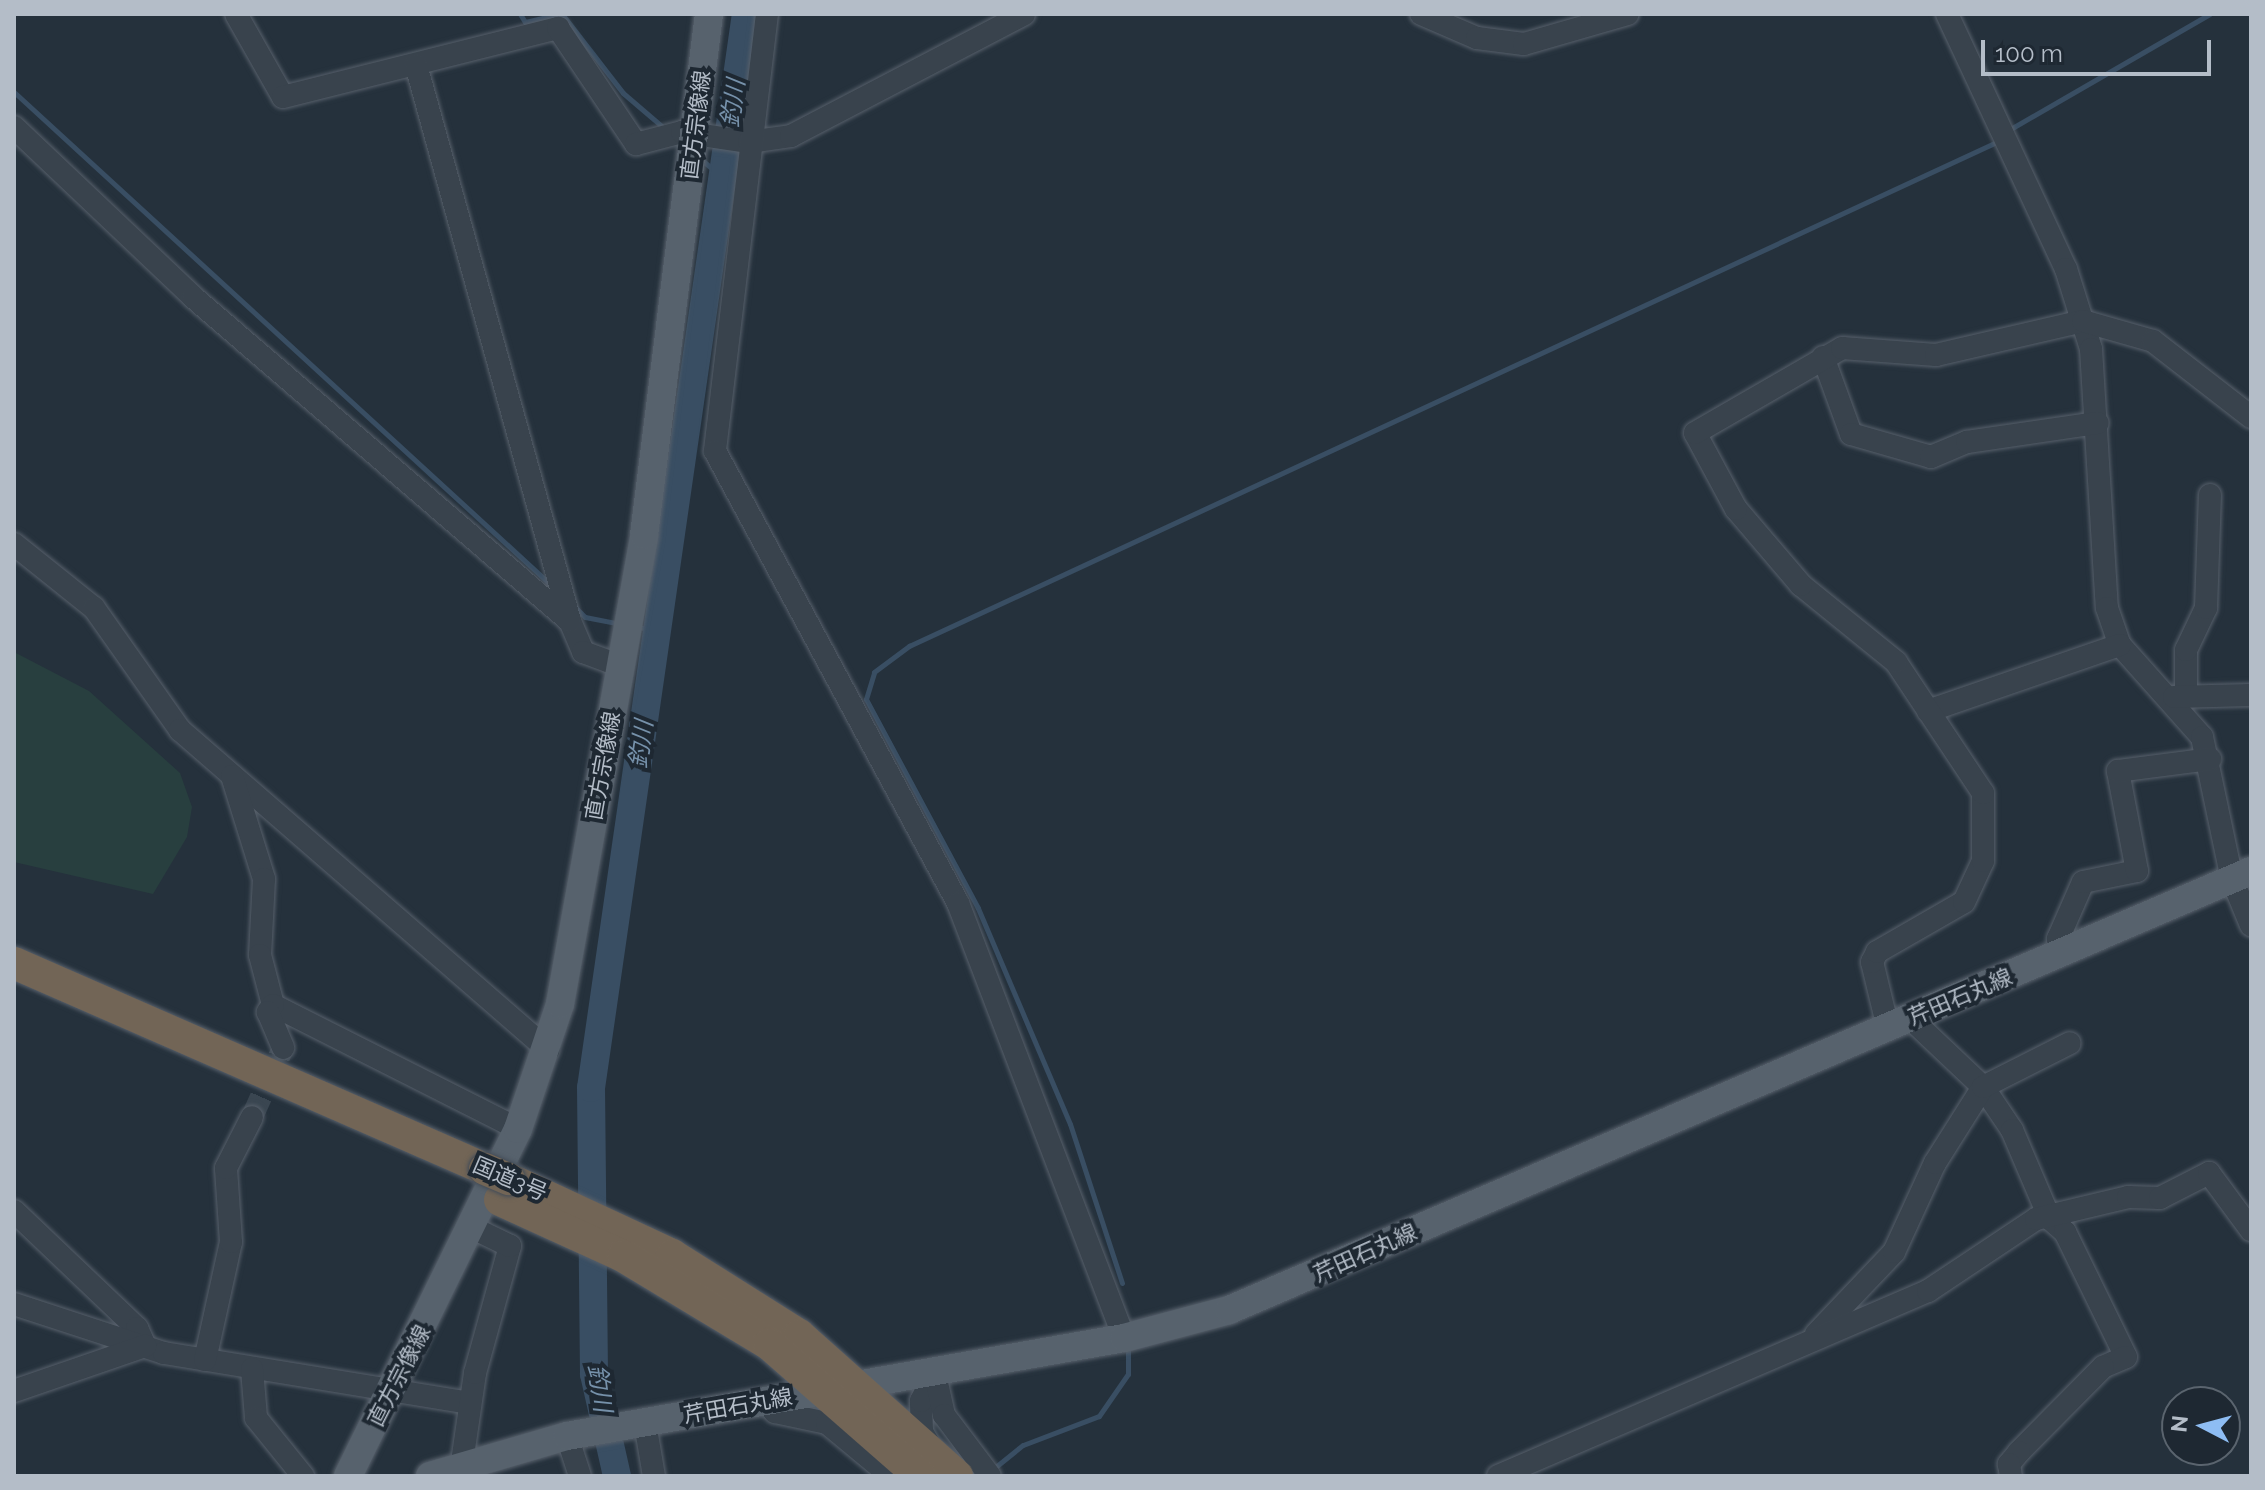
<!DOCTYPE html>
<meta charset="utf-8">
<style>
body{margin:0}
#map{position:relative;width:2265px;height:1490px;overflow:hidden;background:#25313c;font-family:Raleway,"Noto Sans JP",sans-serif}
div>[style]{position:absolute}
.green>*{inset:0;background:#283f3f}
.stream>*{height:5px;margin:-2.5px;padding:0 2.5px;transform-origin:2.5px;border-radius:2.5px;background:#394e63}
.river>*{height:28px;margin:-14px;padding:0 14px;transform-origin:14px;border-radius:14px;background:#394e63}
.minor-tunnel>*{height:22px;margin-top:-11px;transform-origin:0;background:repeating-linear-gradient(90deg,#3a4651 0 22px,transparent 0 33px)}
.roads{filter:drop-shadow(0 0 2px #57606b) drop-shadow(0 0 2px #57606b)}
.minor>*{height:22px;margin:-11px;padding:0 11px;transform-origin:11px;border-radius:11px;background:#39434d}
.major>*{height:28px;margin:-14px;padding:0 14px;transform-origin:14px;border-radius:14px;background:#57626d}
.highway>*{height:32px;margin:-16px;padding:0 16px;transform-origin:16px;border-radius:16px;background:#726556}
.bridges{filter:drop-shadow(0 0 2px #444d58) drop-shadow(0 0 2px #444d58)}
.highway-bridge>*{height:32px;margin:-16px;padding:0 16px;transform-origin:16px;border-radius:16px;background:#726556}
span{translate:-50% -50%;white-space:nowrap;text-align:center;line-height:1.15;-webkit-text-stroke:8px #1e2832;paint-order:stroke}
.street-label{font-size:22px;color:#b4bdc8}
.water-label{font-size:24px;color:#7691aa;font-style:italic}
.frame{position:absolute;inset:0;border:16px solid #b4bdc8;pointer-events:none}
.north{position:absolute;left:2161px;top:1386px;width:80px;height:80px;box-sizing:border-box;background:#1e2832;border:2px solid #5a646e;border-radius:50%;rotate:276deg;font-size:22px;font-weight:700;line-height:32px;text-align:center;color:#b4bdc8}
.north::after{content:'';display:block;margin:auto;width:28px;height:36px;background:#8ebdf3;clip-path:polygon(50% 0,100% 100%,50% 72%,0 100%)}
.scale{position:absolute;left:1981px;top:40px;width:230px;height:36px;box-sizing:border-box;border:4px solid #b4bdc8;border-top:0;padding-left:10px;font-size:24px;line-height:28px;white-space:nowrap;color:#b4bdc8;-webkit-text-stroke:6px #1e2832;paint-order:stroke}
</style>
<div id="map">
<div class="green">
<i style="clip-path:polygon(14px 652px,89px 691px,180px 773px,192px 807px,187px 837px,153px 894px,14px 862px)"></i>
</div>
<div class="stream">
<i style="left:520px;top:14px;width:9px;rotate:58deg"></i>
<i style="left:525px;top:22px;width:37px;rotate:-13deg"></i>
<i style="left:562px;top:14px;width:100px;rotate:52.3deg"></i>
<i style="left:623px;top:93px;width:54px;rotate:40.5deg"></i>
<i style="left:14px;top:92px;width:728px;rotate:42.55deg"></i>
<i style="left:2007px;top:131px;width:234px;rotate:-30deg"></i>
<i style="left:702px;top:160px;width:30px;rotate:41deg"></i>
<i style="left:575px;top:607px;width:14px;rotate:45deg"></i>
<i style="left:585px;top:617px;width:36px;rotate:11deg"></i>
<i style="left:637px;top:627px;width:22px;rotate:10deg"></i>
<i style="left:1122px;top:1283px;width:167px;rotate:-108.1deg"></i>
<i style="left:1070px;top:1124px;width:235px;rotate:-113.1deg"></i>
<i style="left:978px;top:908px;width:237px;rotate:-118.2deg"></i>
<i style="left:866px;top:699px;width:28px;rotate:-73deg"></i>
<i style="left:874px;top:672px;width:44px;rotate:-36.6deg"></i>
<i style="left:909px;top:646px;width:1201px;rotate:-24.86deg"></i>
<i style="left:993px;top:1469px;width:38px;rotate:-39deg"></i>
<i style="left:1023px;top:1445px;width:81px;rotate:-20.9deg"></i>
<i style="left:1099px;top:1416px;width:51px;rotate:-55.4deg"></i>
<i style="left:1128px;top:1374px;width:27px;rotate:-90deg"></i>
</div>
<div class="river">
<i style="left:617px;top:1476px;width:105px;rotate:-102.7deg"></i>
<i style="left:594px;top:1374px;width:286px;rotate:-90.6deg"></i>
<i style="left:591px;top:1088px;width:1085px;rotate:-81.79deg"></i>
</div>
<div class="minor-tunnel">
<i style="left:252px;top:1117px;width:76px;rotate:-65.8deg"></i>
</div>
<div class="roads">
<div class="minor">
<i style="left:236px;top:14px;width:95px;rotate:60.5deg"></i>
<i style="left:283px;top:97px;width:284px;rotate:-14.1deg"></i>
<i style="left:558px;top:28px;width:140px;rotate:56.1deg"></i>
<i style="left:636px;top:144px;width:48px;rotate:-14.6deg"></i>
<i style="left:682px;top:132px;width:68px;rotate:8.5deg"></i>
<i style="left:749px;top:142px;width:42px;rotate:-8.1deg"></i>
<i style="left:791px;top:136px;width:263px;rotate:-27.6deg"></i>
<i style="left:767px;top:14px;width:440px;rotate:96.8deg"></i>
<i style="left:715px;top:451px;width:513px;rotate:61.74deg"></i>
<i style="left:958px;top:903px;width:466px;rotate:69.1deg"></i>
<i style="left:1421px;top:14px;width:61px;rotate:23.2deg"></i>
<i style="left:1477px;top:38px;width:47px;rotate:7.3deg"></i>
<i style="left:1524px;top:44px;width:108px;rotate:-16.1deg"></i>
<i style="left:1947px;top:14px;width:281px;rotate:65deg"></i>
<i style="left:2066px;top:269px;width:84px;rotate:72.6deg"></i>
<i style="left:2091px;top:349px;width:259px;rotate:86.5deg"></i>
<i style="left:2107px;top:608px;width:39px;rotate:71deg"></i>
<i style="left:2120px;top:645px;width:123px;rotate:48.3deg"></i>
<i style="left:2202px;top:737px;width:145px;rotate:78.1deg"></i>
<i style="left:2232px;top:879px;width:50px;rotate:67.6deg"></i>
<i style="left:416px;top:65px;width:577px;rotate:74.52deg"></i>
<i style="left:570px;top:621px;width:34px;rotate:67deg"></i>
<i style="left:583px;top:652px;width:40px;rotate:20.2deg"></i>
<i style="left:14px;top:127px;width:247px;rotate:43.5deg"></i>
<i style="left:193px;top:297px;width:497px;rotate:40.7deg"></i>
<i style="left:1823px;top:357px;width:82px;rotate:70deg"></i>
<i style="left:1851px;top:434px;width:83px;rotate:16deg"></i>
<i style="left:1931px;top:457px;width:39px;rotate:-23deg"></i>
<i style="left:1967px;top:442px;width:132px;rotate:-8.3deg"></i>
<i style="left:14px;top:544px;width:102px;rotate:38.7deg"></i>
<i style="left:94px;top:608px;width:149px;rotate:54.8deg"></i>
<i style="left:180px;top:730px;width:488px;rotate:41deg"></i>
<i style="left:2186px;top:695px;width:45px;rotate:-90deg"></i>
<i style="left:2186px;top:650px;width:47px;rotate:-64.5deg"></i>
<i style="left:2206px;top:608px;width:113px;rotate:-88deg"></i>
<i style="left:2174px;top:697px;width:77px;rotate:-1.5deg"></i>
<i style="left:1928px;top:711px;width:203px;rotate:-19deg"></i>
<i style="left:232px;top:776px;width:108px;rotate:72.7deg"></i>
<i style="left:264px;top:879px;width:76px;rotate:93deg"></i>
<i style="left:260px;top:955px;width:52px;rotate:75.4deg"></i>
<i style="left:273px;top:1005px;width:275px;rotate:26.8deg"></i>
<i style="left:2062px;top:953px;width:15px;rotate:-106deg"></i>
<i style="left:2058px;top:939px;width:62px;rotate:-66.3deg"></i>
<i style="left:2083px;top:882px;width:55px;rotate:-11.5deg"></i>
<i style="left:2137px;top:871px;width:102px;rotate:-100.8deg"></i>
<i style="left:2118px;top:771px;width:93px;rotate:-7.4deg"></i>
<i style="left:273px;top:1005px;width:9px;rotate:126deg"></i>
<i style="left:268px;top:1012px;width:39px;rotate:67deg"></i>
<i style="left:1910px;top:1018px;width:100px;rotate:43.4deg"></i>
<i style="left:1983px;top:1087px;width:52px;rotate:56deg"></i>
<i style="left:2012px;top:1130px;width:97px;rotate:66.9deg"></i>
<i style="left:2050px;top:1219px;width:20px;rotate:41deg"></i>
<i style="left:2065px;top:1232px;width:139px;rotate:64deg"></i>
<i style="left:2126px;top:1357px;width:25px;rotate:157deg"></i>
<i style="left:2103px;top:1367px;width:120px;rotate:134.7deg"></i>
<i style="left:2019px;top:1452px;width:16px;rotate:130deg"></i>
<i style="left:2009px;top:1464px;width:12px;rotate:81deg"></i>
<i style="left:1888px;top:1028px;width:68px;rotate:-103.6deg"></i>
<i style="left:1872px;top:962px;width:11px;rotate:-63deg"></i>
<i style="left:1877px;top:952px;width:100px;rotate:-29.9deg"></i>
<i style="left:1964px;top:902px;width:45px;rotate:-65.1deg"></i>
<i style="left:1983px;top:861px;width:68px;rotate:-90deg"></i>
<i style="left:1983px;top:793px;width:157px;rotate:-123.6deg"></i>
<i style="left:1896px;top:662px;width:122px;rotate:-141deg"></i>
<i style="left:1801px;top:585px;width:100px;rotate:-130.5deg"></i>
<i style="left:1736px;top:509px;width:86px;rotate:-118.3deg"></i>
<i style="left:1695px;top:433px;width:170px;rotate:-30deg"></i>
<i style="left:1842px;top:348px;width:94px;rotate:4.3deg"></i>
<i style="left:1936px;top:355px;width:151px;rotate:-13deg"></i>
<i style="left:2083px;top:321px;width:73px;rotate:15.9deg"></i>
<i style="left:2153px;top:341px;width:124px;rotate:37.8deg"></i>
<i style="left:14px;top:1211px;width:170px;rotate:43.6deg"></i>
<i style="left:137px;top:1328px;width:20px;rotate:66deg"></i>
<i style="left:14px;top:1304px;width:158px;rotate:18.1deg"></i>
<i style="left:164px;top:1353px;width:309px;rotate:9.3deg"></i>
<i style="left:1816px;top:1334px;width:113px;rotate:-46.4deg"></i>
<i style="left:1894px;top:1252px;width:98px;rotate:-65.3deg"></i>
<i style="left:1935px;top:1163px;width:90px;rotate:-57.7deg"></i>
<i style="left:1983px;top:1087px;width:97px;rotate:-26.8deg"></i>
<i style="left:205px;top:1360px;width:121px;rotate:-77.6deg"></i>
<i style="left:231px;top:1242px;width:74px;rotate:-93.9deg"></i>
<i style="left:226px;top:1168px;width:57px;rotate:-63deg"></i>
<i style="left:252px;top:1369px;width:49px;rotate:85.3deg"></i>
<i style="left:256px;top:1418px;width:75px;rotate:51deg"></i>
<i style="left:14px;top:1391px;width:139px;rotate:-19deg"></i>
<i style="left:765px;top:1401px;width:15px;rotate:48deg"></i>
<i style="left:775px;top:1412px;width:53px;rotate:11.9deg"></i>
<i style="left:827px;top:1423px;width:83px;rotate:39.6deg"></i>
<i style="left:645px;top:1423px;width:54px;rotate:80.4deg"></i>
<i style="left:567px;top:1436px;width:42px;rotate:72deg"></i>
<i style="left:932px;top:1449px;width:20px;rotate:-120deg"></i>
<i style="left:922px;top:1432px;width:31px;rotate:-92deg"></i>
<i style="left:921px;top:1401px;width:30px;rotate:-63deg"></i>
<i style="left:935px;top:1374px;width:42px;rotate:77.6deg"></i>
<i style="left:944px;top:1415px;width:76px;rotate:53deg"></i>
<i style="left:460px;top:1476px;width:104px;rotate:-81.7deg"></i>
<i style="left:475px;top:1373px;width:132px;rotate:-74.6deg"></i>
<i style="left:510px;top:1246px;width:41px;rotate:-154.1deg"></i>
<i style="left:1498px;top:1476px;width:468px;rotate:-23.3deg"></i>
<i style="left:1928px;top:1291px;width:130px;rotate:-33.7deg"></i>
<i style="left:2036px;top:1219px;width:95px;rotate:-13.4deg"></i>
<i style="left:2128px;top:1197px;width:32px;rotate:2deg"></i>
<i style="left:2160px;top:1198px;width:55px;rotate:-27deg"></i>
<i style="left:2209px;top:1173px;width:71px;rotate:53.6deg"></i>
</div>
<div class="major">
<i style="left:348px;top:1476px;width:386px;rotate:-63.9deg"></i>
<i style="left:518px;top:1129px;width:132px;rotate:-71.4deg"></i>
<i style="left:560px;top:1004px;width:476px;rotate:-79.8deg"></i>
<i style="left:644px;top:535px;width:525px;rotate:-82.89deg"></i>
<i style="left:430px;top:1476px;width:143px;rotate:-16.3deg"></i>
<i style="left:567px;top:1436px;width:566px;rotate:-9.98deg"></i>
<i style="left:1124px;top:1338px;width:109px;rotate:-14.9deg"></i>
<i style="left:1229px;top:1310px;width:1112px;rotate:-23.25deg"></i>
</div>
<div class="highway">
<i style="left:14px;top:963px;width:514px;rotate:23.62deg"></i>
<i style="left:509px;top:1179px;width:180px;rotate:25deg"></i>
<i style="left:672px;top:1255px;width:150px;rotate:32.2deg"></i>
<i style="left:799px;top:1335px;width:212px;rotate:41.7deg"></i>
<i style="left:500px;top:1200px;width:135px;rotate:24.5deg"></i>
<i style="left:623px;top:1256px;width:170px;rotate:31.1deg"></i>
<i style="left:769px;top:1344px;width:201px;rotate:41.2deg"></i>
</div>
</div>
<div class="bridges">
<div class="highway-bridge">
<i style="left:485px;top:1169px;width:26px;rotate:23deg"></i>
</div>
</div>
<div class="street-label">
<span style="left:696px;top:125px;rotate:-83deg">直方宗像線</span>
<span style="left:603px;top:766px;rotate:-80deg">直方宗像線</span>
<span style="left:1960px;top:997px;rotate:-23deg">芹田石丸線</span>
<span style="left:510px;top:1179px;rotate:23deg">国道3号</span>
<span style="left:1365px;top:1253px;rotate:-24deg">芹田石丸線</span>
<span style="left:399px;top:1376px;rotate:-63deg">直方宗像線</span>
<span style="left:738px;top:1406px;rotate:-10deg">芹田石丸線</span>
</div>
<div class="water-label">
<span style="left:733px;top:103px;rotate:-82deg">釣川</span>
<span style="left:641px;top:744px;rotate:-82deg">釣川</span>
<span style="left:600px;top:1388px;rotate:82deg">釣川</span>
</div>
<div class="frame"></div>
<div class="north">N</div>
<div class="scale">100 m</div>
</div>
